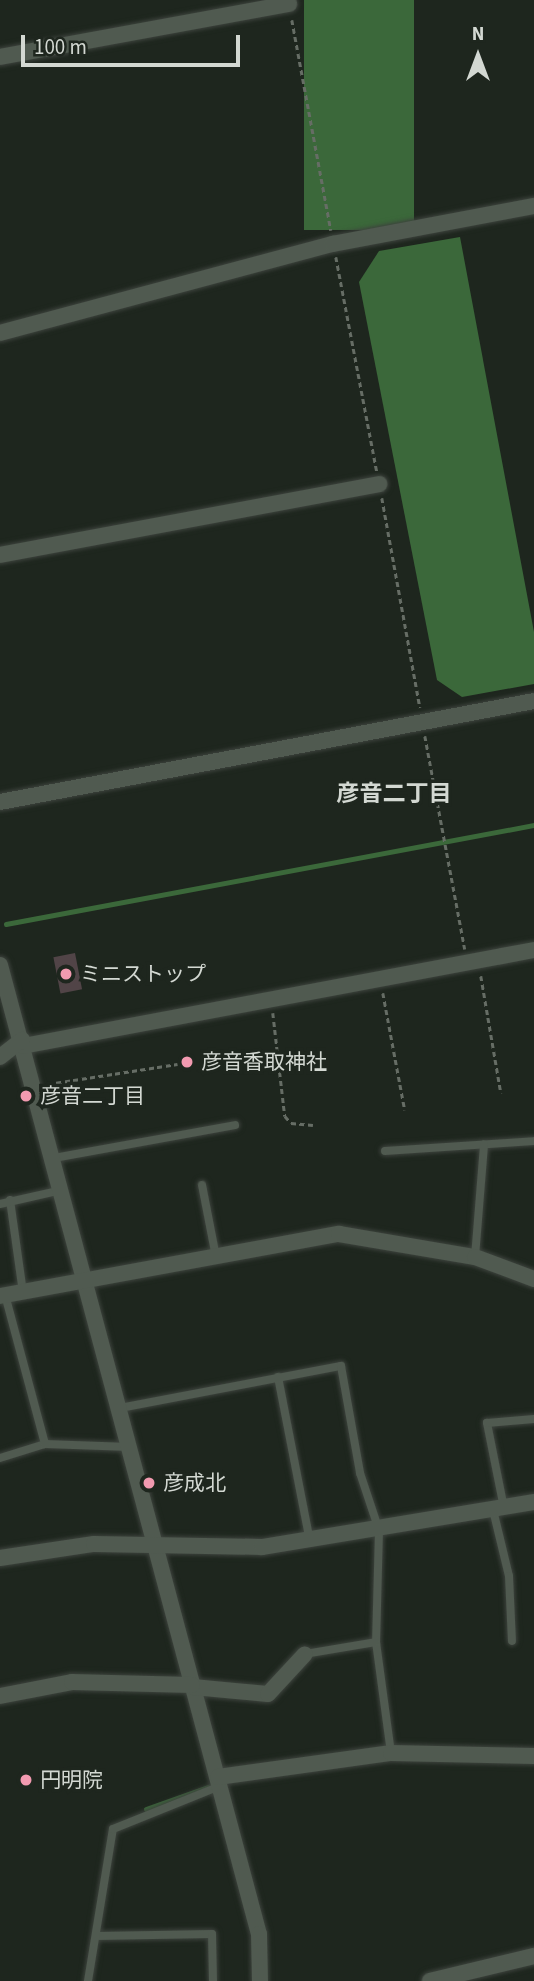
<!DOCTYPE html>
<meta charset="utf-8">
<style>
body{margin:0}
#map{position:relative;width:534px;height:1981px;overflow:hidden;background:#1e261e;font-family:"Source Sans 3","Noto Sans JP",sans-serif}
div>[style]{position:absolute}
.water>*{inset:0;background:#3b683a;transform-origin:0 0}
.stream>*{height:4.5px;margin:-2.25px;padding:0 2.25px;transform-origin:2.25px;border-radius:2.25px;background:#3b683a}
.building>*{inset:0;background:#514447;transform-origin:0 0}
.path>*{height:2.5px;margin-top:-1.25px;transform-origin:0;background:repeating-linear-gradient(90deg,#666d65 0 5px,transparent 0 8.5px)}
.roads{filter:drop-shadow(0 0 2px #3d433d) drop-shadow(0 0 2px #3d433d)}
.lane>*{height:8px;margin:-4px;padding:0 4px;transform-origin:4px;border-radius:4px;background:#505a50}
.street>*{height:16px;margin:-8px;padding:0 8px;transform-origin:8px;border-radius:8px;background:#505a50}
.dots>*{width:19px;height:19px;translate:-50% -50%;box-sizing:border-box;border:4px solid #1e261e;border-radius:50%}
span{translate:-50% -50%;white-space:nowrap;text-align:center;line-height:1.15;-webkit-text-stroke:7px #1e261e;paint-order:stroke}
.poi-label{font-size:21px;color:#d3d8d2}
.left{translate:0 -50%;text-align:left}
.neighbourhood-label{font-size:23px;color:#d3d8d2;font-weight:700}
.north{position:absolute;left:443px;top:21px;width:70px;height:70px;-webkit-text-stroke:5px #1e261e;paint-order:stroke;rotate:0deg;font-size:19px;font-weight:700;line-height:28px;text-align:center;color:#d3d8d2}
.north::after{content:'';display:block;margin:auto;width:24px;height:32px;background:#d3d8d2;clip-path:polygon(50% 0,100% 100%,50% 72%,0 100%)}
.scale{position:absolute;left:21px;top:35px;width:219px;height:32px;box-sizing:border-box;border:4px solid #d3d8d2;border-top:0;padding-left:9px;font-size:21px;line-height:24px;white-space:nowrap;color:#d3d8d2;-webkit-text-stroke:5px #1e261e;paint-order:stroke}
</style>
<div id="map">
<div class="water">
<i style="left:304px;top:0;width:110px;height:230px"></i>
<i style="clip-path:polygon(460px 237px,534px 632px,534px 684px,462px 697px,437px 680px,359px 282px,379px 251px)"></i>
</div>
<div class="stream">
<i style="left:6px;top:924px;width:537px;rotate:-10.62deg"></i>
<i style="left:146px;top:1809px;width:75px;rotate:-19.4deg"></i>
</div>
<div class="building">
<i style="left:75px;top:953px;width:37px;height:22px;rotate:79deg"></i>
</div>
<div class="path">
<i style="left:292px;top:20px;width:214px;rotate:79.5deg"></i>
<i style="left:336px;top:257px;width:218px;rotate:79.2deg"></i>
<i style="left:382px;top:498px;width:213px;rotate:79.7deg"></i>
<i style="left:425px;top:736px;width:217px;rotate:79.4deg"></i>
<i style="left:481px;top:976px;width:119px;rotate:80.3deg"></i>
<i style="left:383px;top:993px;width:119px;rotate:79.4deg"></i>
<i style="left:273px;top:1013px;width:104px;rotate:83.4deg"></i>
<i style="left:285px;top:1116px;width:9px;rotate:49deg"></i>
<i style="left:291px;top:1123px;width:22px;rotate:5deg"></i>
<i style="left:48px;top:1084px;width:131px;rotate:-8.8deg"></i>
</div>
<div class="roads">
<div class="lane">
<i style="left:385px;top:1151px;width:149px;rotate:-3.8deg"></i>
<i style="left:54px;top:1158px;width:184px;rotate:-10.3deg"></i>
<i style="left:202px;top:1185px;width:73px;rotate:79deg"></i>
<i style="left:10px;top:1200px;width:94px;rotate:82deg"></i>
<i style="left:0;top:1204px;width:64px;rotate:-12.7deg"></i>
<i style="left:475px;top:1257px;width:113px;rotate:-85.4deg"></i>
<i style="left:278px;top:1377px;width:167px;rotate:79deg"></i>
<i style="left:120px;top:1408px;width:225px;rotate:-10.8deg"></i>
<i style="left:341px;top:1366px;width:109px;rotate:79.9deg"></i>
<i style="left:360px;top:1473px;width:60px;rotate:71.6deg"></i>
<i style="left:379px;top:1530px;width:112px;rotate:91.5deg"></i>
<i style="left:376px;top:1642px;width:112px;rotate:82.3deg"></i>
<i style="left:45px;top:1444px;width:85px;rotate:2deg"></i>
<i style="left:0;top:1458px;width:47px;rotate:-17.3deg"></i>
<i style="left:45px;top:1444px;width:154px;rotate:-105deg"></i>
<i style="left:504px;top:1508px;width:87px;rotate:-101.3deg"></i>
<i style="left:487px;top:1423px;width:47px;rotate:-4.9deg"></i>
<i style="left:494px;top:1514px;width:64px;rotate:76.4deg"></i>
<i style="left:509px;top:1576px;width:65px;rotate:87.4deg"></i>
<i style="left:305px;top:1654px;width:72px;rotate:-9.6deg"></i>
<i style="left:96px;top:1936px;width:116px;rotate:-1deg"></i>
<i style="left:212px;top:1934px;width:47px;rotate:88.8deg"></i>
<i style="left:88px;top:1981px;width:154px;rotate:-80.7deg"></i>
<i style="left:113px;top:1829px;width:115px;rotate:-21.9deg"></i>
</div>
<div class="street">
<i style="left:0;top:57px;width:294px;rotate:-10.4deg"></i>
<i style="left:0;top:333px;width:345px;rotate:-15deg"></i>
<i style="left:333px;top:244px;width:205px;rotate:-10.7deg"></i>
<i style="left:0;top:555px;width:386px;rotate:-10.6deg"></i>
<i style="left:0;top:802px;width:543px;rotate:-10.71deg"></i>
<i style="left:0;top:965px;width:1003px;rotate:75.04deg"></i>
<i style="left:259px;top:1934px;width:47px;rotate:88.8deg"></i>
<i style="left:23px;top:1046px;width:520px;rotate:-10.64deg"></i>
<i style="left:0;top:1057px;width:28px;rotate:-38deg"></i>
<i style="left:0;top:1296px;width:345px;rotate:-10.4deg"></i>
<i style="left:339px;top:1234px;width:138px;rotate:9.6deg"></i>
<i style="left:475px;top:1257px;width:63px;rotate:20.4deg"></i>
<i style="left:0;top:1558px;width:95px;rotate:-8.5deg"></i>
<i style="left:94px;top:1544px;width:168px;rotate:1deg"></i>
<i style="left:262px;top:1547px;width:276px;rotate:-9.4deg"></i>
<i style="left:193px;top:1687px;width:75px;rotate:5.3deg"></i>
<i style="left:268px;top:1694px;width:54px;rotate:-47.2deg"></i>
<i style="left:0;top:1696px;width:73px;rotate:-11deg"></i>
<i style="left:72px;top:1682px;width:120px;rotate:1.4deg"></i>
<i style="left:218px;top:1777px;width:175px;rotate:-7.9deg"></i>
<i style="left:391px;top:1753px;width:143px;rotate:1.2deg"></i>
<i style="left:430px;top:1981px;width:107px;rotate:-13.5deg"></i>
</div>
</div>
<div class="dots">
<i style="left:66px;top:974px;background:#f29ab0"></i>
<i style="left:187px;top:1062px;background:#f29ab0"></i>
<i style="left:26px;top:1096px;background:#f29ab0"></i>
<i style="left:149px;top:1483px;background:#f29ab0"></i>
<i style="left:26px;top:1780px;background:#f29ab0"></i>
</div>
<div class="poi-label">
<span class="left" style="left:80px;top:974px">ミニストップ</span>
<span class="left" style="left:201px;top:1062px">彦音香取神社</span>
<span class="left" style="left:40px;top:1096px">彦音二丁目</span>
<span class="left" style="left:163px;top:1483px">彦成北</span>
<span class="left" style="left:40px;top:1780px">円明院</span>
</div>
<div class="neighbourhood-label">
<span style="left:394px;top:794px">彦音二丁目</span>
</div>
<div class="north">N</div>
<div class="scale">100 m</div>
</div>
